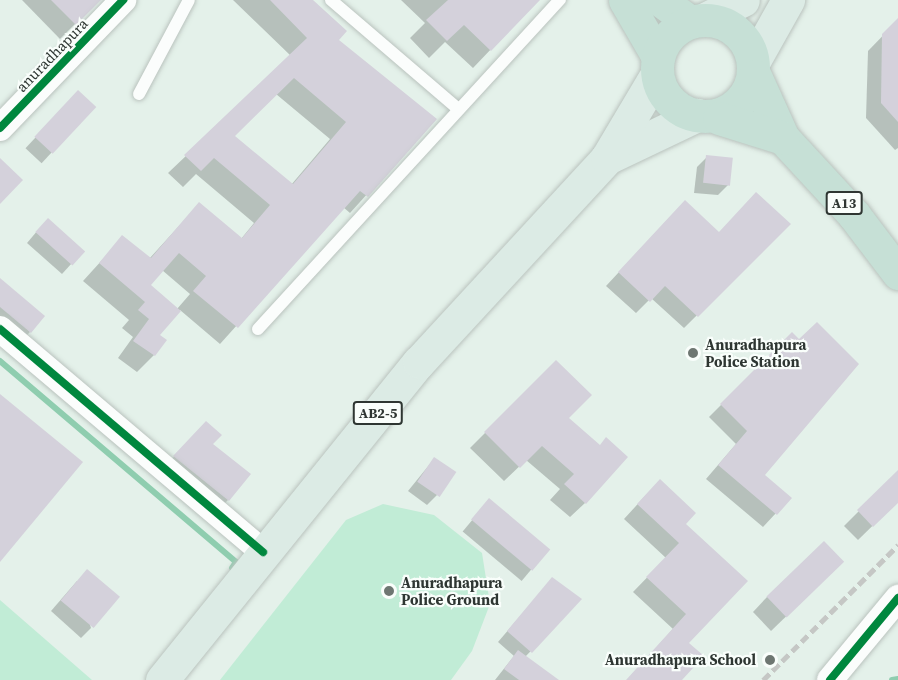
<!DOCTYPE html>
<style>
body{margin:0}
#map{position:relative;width:898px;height:680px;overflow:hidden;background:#e4f1ea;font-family:"Source Serif 4",serif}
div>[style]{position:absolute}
.green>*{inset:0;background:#c1ecd6}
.shadow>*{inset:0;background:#0003;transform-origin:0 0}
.stream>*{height:6px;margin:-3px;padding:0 3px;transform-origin:3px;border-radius:3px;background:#8fcdaf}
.building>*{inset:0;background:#d4d1db;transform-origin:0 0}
.roads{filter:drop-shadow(0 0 2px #bac3be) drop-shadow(0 0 2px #bac3be)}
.lane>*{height:12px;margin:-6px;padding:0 6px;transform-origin:6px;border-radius:6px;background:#fbfdfc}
.street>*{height:26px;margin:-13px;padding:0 13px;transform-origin:13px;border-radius:13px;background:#fbfdfc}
.primary>*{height:33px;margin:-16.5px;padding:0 16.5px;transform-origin:16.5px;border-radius:16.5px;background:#dcebe5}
.highway>*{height:33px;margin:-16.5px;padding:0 16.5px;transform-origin:16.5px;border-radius:16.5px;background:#c6e0d6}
.highway>.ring{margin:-16.5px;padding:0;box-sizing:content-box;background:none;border:33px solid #c6e0d6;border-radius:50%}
.rail>*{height:4.5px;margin-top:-2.25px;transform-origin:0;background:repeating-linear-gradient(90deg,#c5c7c5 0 9px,transparent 0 13.5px)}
.cycleway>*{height:8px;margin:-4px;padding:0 4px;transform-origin:4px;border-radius:4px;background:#00873e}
.dots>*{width:16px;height:16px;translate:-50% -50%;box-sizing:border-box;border:3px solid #f9fefb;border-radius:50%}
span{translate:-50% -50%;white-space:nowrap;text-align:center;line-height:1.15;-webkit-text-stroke:4.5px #f9fefb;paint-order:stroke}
.shield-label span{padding:2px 4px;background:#f9fefb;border:2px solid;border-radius:4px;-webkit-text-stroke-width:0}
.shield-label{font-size:14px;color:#2e3632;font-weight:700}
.street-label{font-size:15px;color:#2e3632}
.poi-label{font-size:15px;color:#2e3632;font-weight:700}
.left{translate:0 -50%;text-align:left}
.right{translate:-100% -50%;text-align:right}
</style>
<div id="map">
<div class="green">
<i style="clip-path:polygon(383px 504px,434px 515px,482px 553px,490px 604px,472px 651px,451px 680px,220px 680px,346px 520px)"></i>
<i style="clip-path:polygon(0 600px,92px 680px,0 680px)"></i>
</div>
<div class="shadow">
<i style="clip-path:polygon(22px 0,99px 0,60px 39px)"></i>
<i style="clip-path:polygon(evenodd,233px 0,311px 0,336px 40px,435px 119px,350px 213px,343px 207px,220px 344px,180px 310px,158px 336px,154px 355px,137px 372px,118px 358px,133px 337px,122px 328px,129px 320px,83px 281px,123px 237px,149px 259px,199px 204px,241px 239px,254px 223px,196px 174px,183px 187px,168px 173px,291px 56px,233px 0,276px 94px,330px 139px,291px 185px,233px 136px,276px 94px,233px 0,162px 270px,190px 294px,177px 309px,149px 286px,162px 270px)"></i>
<i style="clip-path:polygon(401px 0,538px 0,473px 68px,445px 42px,429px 58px,410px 38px,425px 23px)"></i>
<i style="clip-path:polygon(898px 20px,898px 148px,895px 150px,866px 118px,868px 51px)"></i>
<i style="left:78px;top:92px;width:22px;height:77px;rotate:43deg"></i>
<i style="clip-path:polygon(707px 157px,728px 185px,718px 195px,694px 193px,697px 167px)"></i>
<i style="clip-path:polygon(672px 215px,719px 234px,789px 224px,684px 328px,651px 298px,636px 313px,606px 286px)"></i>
<i style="clip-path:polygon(38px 230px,83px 251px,62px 274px,27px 243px)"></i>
<i style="clip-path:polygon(0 292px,30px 332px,20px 342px,0 325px)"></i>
<i style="clip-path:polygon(792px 334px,763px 475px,790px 498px,763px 527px,706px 479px,736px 444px,709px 417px)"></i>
<i style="clip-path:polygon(556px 362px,585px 503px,570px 517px,550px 500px,560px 489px,526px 460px,504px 481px,470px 448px)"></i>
<i style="clip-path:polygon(206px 423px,228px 500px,218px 510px,164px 467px)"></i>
<i style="clip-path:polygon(434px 459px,437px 495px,427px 505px,408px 491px)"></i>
<i style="clip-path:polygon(898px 472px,898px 501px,858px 540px,844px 526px)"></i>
<i style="clip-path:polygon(646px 495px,684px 524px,687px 643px,680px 680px,627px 680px,673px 629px,633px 592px,666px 558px,624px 519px)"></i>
<i style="left:489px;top:500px;width:77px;height:41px;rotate:40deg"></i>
<i style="clip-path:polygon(828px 576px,771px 631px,753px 612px,767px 597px)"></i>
<i style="clip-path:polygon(552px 579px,580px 600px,525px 657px,537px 680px,495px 680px,514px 656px,498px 642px)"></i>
<i style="clip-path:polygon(77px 581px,91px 628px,81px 638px,51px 611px)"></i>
</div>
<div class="stream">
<i style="left:0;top:361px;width:310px;rotate:40.4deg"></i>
<i style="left:236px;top:562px;width:7px;rotate:124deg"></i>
<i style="left:892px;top:680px;width:6px;rotate:-9deg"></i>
</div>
<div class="building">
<i style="clip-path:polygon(51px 0,101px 0,76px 25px)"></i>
<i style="clip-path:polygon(evenodd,270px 0,313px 0,347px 31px,339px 40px,437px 119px,368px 197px,360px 191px,238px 328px,193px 291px,206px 276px,179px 253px,151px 285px,181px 311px,160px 335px,167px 340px,155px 356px,133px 341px,149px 319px,138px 310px,145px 302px,99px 263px,122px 235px,151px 258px,199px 202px,242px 238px,270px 205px,214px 158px,201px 171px,184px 155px,307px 38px,270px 0,294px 78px,346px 122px,293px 184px,235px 136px,294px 78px)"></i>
<i style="clip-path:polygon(448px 0,540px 0,491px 51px,464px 25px,447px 41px,426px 20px)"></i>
<i style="clip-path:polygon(898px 18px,898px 122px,881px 103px,882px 34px)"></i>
<i style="left:78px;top:90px;width:25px;height:64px;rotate:43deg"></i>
<i style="left:706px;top:155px;width:27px;height:28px;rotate:6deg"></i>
<i style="clip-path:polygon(0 158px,23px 180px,0 204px)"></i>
<i style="clip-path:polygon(756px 192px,791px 224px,698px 317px,665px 286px,650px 302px,618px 272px,685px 200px,719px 232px)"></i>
<i style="left:48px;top:218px;width:50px;height:19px;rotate:42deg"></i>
<i style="clip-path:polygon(0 278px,45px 316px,31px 333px,0 307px)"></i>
<i style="clip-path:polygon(817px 322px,859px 364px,765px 475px,792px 498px,777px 515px,718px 465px,747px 431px,720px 404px,792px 332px,799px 339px)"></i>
<i style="clip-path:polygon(556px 360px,592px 395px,569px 418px,600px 445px,606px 437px,628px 457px,586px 504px,564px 484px,574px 474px,542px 446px,520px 468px,484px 432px)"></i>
<i style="clip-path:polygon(0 394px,83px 462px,0 562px)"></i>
<i style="clip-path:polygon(206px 421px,222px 435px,213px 444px,251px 474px,229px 501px,173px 456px)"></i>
<i style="left:434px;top:457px;width:27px;height:30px;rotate:34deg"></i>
<i style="clip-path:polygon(898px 470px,898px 503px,873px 527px,857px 510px)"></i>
<i style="clip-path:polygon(660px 479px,696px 513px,686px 524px,748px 581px,689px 643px,704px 656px,682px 680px,626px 680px,686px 614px,646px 577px,679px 543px,637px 504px)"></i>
<i style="left:489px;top:498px;width:80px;height:28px;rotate:40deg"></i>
<i style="left:824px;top:541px;width:29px;height:80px;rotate:46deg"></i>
<i style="left:87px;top:569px;width:43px;height:41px;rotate:40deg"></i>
<i style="clip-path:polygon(552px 577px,582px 599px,532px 653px,507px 631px)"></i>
<i style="clip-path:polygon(518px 650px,559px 680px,519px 680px,504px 669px)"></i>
</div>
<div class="roads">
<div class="lane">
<i style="left:331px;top:0;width:167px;rotate:40.6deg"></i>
<i style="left:139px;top:94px;width:106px;rotate:-62deg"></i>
<i style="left:258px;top:329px;width:447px;rotate:-47.5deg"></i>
</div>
<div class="street">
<i style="left:0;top:128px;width:178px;rotate:-46.1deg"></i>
<i style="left:0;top:329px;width:345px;rotate:40.3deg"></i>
<i style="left:830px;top:680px;width:107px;rotate:-50.3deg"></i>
</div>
<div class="primary">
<i style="left:707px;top:18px;width:40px;rotate:-26.6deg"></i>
<i style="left:755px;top:59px;width:68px;rotate:-60.8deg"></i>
<i style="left:607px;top:158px;width:100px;rotate:-25.5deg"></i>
<i style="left:162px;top:680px;width:409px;rotate:-51.1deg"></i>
<i style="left:419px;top:362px;width:277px;rotate:-47.3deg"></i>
<i style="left:607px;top:158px;width:92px;rotate:-59.3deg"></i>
</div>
<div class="highway">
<i style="left:625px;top:0;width:66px;rotate:59.9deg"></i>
<i style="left:660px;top:0;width:34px;rotate:36deg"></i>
<i class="ring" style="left:657px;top:20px;width:63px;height:63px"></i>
<i style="left:755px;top:76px;width:68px;rotate:65.7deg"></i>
<i style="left:783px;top:138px;width:105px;rotate:47.3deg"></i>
<i style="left:854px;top:215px;width:73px;rotate:52.8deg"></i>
<i style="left:719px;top:118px;width:67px;rotate:17.4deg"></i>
</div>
</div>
<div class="rail">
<i style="left:763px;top:680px;width:191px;rotate:-45deg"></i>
</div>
<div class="cycleway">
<i style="left:0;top:128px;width:178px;rotate:-46.1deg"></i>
<i style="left:0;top:329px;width:345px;rotate:40.3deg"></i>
<i style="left:830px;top:680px;width:107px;rotate:-50.3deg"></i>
</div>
<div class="dots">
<i style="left:693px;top:353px;background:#6e7772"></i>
<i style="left:389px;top:591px;background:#6e7772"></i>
<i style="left:770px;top:660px;background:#6e7772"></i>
</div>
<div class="shield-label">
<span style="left:844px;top:203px">A13</span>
<span style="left:378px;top:413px">AB2-5</span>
</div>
<div class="street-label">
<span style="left:52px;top:55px;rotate:-46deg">anuradhapura</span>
</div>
<div class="poi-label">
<span class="left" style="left:705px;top:353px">Anuradhapura<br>Police Station</span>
<span class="left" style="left:401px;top:591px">Anuradhapura<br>Police Ground</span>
<span class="right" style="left:756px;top:660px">Anuradhapura School</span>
</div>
</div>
